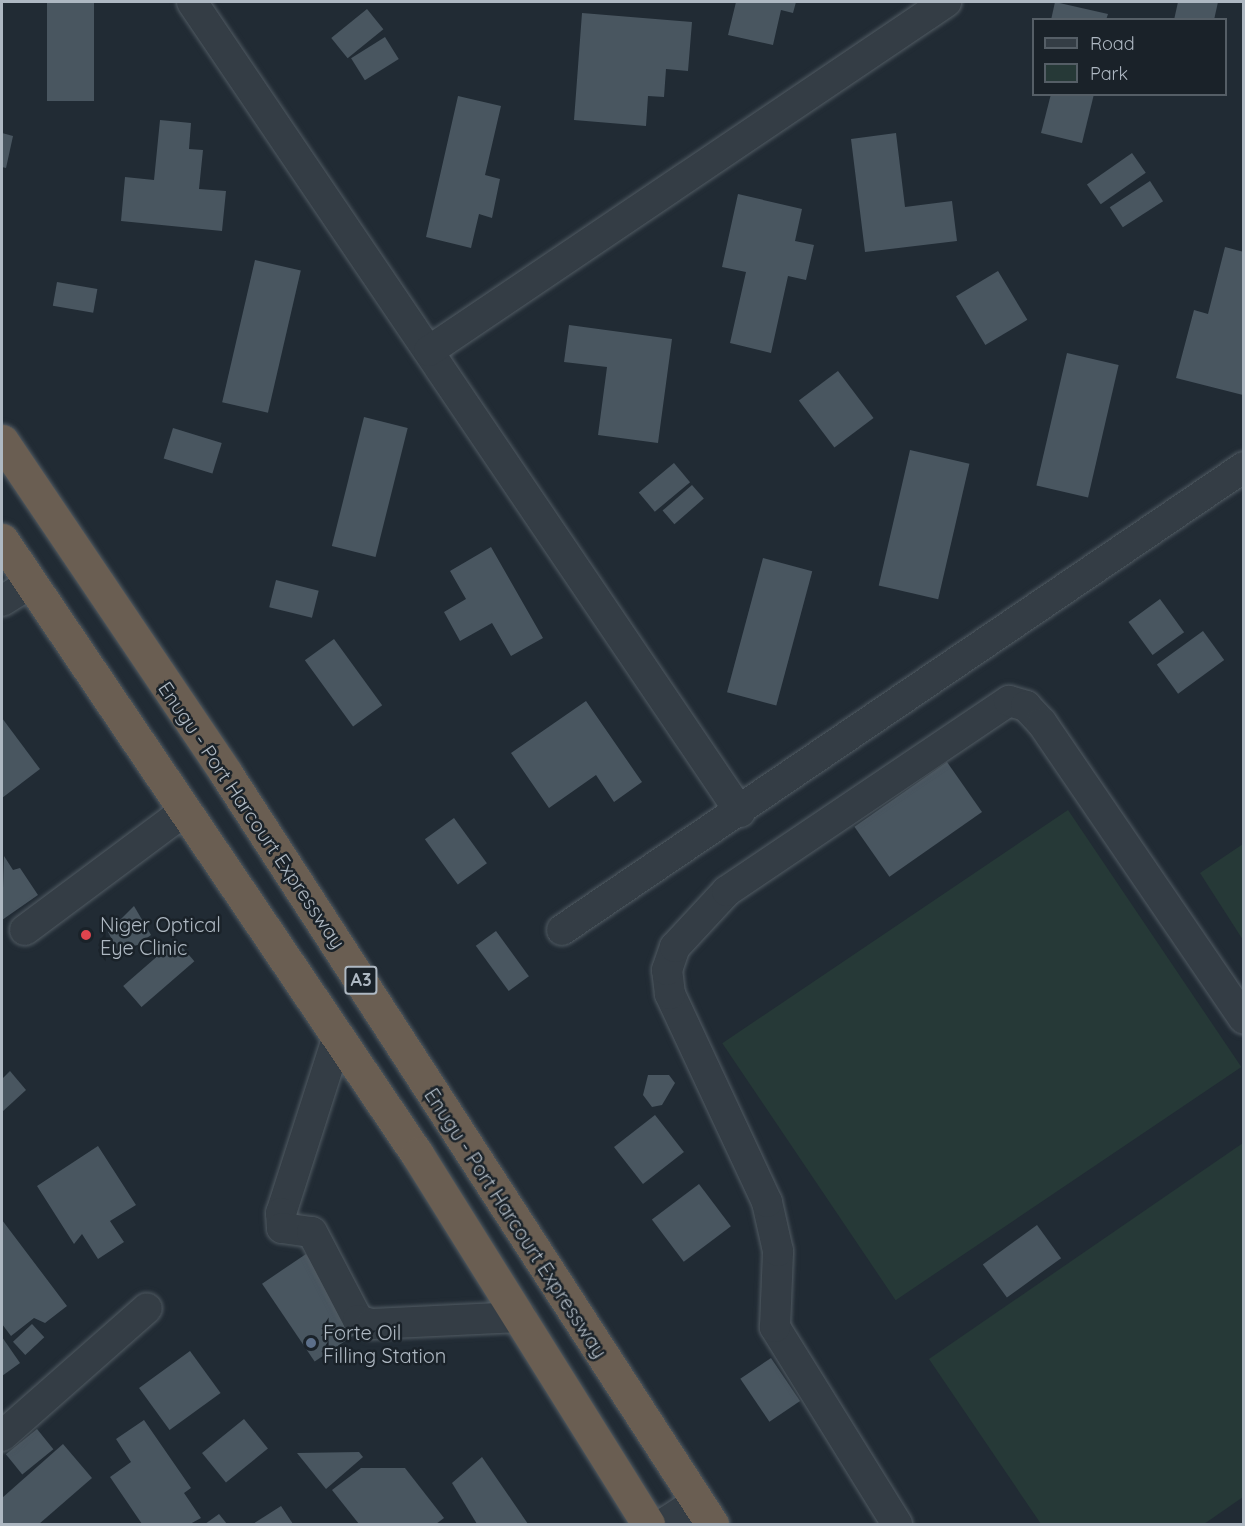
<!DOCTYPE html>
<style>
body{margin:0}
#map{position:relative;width:1245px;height:1526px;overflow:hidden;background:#212b34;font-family:Quicksand,sans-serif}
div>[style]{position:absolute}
.green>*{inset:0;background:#263937;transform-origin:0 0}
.building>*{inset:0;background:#495660;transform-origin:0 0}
.roads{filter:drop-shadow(0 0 2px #515b63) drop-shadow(0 0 2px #515b63)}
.minor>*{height:30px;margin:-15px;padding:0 15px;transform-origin:15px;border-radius:15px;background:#343d45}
.highway>*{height:33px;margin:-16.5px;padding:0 16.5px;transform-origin:16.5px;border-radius:16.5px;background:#6a5e52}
.dots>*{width:16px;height:16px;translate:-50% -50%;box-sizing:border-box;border:3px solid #1a2229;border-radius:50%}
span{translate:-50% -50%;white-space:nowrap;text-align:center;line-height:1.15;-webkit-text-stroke:5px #1a2229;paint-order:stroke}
.shield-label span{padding:2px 4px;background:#1a2229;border:2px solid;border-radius:4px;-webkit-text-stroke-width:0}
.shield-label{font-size:18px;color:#aeb8c2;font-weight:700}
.street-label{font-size:20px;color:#aeb8c2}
.poi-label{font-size:20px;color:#aeb8c2}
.left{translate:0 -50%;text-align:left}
.frame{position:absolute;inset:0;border:3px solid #aeb8c2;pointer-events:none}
.legend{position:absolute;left:1032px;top:18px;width:195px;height:78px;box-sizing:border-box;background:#1a2229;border:2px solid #555e66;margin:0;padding:8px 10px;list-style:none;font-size:18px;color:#aeb8c2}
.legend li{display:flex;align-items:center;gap:12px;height:30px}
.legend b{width:30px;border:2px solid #555e66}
</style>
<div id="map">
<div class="green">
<i style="left:1068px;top:810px;width:310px;height:417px;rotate:56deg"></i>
<i style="clip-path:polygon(1243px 844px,1243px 940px,1200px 873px)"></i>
<i style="clip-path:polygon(1243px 1143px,1243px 1497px,1204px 1524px,1041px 1524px,929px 1359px)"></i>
</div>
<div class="building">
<i style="left:47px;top:2px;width:47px;height:99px"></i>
<i style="clip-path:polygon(736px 2px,796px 2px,793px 13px,781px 10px,773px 45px,728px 35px)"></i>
<i style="clip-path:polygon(1055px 2px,1108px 14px,1106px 20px,1051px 20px)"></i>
<i style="clip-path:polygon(1178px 2px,1218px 2px,1214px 20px,1174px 20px)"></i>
<i style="left:367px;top:9px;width:26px;height:46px;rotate:51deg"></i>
<i style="clip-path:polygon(582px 13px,692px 22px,688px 71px,666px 69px,664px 97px,648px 96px,646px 126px,574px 120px)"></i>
<i style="left:385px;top:37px;width:26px;height:40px;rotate:58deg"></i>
<i style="clip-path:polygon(1051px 94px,1094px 94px,1082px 143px,1041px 133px)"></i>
<i style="clip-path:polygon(458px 96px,501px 106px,485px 175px,500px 179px,492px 218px,479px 214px,471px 248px,426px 237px)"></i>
<i style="clip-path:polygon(160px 120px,191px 123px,189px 149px,203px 150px,199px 189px,226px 191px,222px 231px,121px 221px,125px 177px,154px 180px)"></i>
<i style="clip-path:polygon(2px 133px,13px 136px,6px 168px,2px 167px)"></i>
<i style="clip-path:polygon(896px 133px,905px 207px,952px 201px,957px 241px,865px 252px,851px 139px)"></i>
<i style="left:1132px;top:153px;width:24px;height:55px;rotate:55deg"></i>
<i style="left:1150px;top:181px;width:24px;height:48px;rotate:57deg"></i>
<i style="clip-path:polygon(738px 194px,802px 209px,795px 241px,814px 245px,806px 280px,788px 276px,771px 353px,730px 343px,746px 272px,722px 267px)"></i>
<i style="clip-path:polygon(1225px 247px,1244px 252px,1243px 395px,1176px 378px,1194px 310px,1208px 314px)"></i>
<i style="left:255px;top:260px;width:47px;height:146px;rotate:13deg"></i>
<i style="left:998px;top:271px;width:57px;height:49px;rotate:59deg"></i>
<i style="left:57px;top:282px;width:41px;height:24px;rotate:10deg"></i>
<i style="clip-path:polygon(569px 325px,672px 339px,658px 443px,598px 435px,607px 367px,564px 362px)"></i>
<i style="left:1067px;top:353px;width:53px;height:136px;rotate:13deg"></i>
<i style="left:838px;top:371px;width:59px;height:49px;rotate:53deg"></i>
<i style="left:364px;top:417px;width:45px;height:133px;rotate:14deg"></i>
<i style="left:173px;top:428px;width:51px;height:32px;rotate:17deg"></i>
<i style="left:910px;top:450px;width:61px;height:139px;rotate:13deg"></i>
<i style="left:674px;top:463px;width:25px;height:46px;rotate:50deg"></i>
<i style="left:692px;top:485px;width:18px;height:39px;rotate:49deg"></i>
<i style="clip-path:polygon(491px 547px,543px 638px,511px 656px,492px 623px,460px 641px,444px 612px,466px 599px,450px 571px)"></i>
<i style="left:763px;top:558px;width:51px;height:139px;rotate:15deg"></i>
<i style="left:276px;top:580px;width:44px;height:28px;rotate:14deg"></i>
<i style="left:1160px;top:599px;width:41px;height:39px;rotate:54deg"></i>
<i style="left:1203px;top:631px;width:36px;height:57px;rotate:54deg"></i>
<i style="left:334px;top:639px;width:82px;height:36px;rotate:54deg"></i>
<i style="clip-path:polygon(586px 701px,642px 782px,614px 802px,596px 775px,549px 808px,511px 753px)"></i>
<i style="clip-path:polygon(2px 718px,40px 769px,2px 798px)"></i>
<i style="left:947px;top:762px;width:61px;height:113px;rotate:55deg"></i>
<i style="left:454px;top:818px;width:56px;height:36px;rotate:54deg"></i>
<i style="clip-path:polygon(4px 856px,13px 870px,20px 868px,38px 895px,2px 920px)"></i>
<i style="clip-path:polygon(134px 906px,151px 935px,121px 957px,108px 932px)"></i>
<i style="left:496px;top:931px;width:56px;height:25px;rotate:54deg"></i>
<i style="left:176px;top:940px;width:28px;height:70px;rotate:49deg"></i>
<i style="clip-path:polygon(10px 1071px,26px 1090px,2px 1112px,2px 1079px)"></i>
<i style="clip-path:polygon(648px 1075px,669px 1075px,675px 1083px,662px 1105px,652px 1107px,643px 1095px)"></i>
<i style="left:655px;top:1115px;width:47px;height:52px;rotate:52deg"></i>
<i style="clip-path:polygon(98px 1146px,136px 1205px,110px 1221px,124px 1242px,98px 1259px,82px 1234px,74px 1244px,37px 1186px)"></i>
<i style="left:699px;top:1184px;width:53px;height:59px;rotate:53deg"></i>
<i style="clip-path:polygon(2px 1220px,67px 1306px,45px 1323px,34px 1318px,11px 1336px,2px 1324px)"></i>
<i style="left:1037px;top:1225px;width:41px;height:67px;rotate:54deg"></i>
<i style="left:306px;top:1254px;width:94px;height:53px;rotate:56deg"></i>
<i style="left:32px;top:1324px;width:18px;height:26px;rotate:47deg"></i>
<i style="clip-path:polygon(2px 1337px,20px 1363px,2px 1376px)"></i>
<i style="left:190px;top:1351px;width:52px;height:63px;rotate:54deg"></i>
<i style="left:771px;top:1358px;width:52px;height:37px;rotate:56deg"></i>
<i style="left:244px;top:1419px;width:38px;height:54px;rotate:51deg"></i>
<i style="clip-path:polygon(144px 1420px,191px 1488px,184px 1493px,201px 1518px,190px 1524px,142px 1524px,110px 1477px,131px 1462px,116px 1439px)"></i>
<i style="left:37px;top:1429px;width:26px;height:40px;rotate:51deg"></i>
<i style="clip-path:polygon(63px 1444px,92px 1478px,39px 1524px,2px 1524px,2px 1498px)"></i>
<i style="clip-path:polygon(359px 1452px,363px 1457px,326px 1489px,297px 1453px)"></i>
<i style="clip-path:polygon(482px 1457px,528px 1524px,477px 1524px,452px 1483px)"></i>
<i style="clip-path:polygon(361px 1468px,405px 1468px,444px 1518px,436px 1524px,359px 1524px,332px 1490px)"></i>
<i style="clip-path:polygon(281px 1506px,293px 1524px,253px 1524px)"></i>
<i style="clip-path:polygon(219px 1514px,227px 1524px,205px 1524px)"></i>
</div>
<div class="roads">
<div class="minor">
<i style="left:192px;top:2px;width:978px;rotate:55.92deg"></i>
<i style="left:429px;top:351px;width:624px;rotate:-34.02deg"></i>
<i style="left:2px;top:601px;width:34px;rotate:-32deg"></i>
<i style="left:25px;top:930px;width:196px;rotate:-36.7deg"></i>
<i style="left:562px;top:930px;width:824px;rotate:-34.17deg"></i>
<i style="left:337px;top:1039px;width:183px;rotate:107.8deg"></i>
<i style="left:281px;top:1213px;width:15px;rotate:86deg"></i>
<i style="left:282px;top:1228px;width:30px;rotate:8deg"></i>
<i style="left:312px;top:1232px;width:99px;rotate:62.4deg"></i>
<i style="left:358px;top:1320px;width:14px;rotate:17deg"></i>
<i style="left:371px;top:1324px;width:150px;rotate:-2.7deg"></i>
<i style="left:2px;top:1436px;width:193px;rotate:-41.4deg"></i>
<i style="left:663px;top:1524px;width:40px;rotate:-32.9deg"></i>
<i style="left:897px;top:1524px;width:232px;rotate:-121.8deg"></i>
<i style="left:775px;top:1327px;width:76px;rotate:-87.7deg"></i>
<i style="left:778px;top:1251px;width:50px;rotate:-102.7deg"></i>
<i style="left:767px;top:1202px;width:230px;rotate:-115deg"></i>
<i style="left:670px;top:994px;width:24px;rotate:-97deg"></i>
<i style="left:667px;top:970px;width:24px;rotate:-71deg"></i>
<i style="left:675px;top:947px;width:76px;rotate:-47.1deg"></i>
<i style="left:727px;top:891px;width:340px;rotate:-34deg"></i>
<i style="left:1009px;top:701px;width:18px;rotate:16deg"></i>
<i style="left:1026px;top:706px;width:23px;rotate:47deg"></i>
<i style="left:1042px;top:723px;width:358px;rotate:55.7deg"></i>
</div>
<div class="highway">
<i style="left:2px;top:441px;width:399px;rotate:56deg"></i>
<i style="left:225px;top:772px;width:896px;rotate:57.07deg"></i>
<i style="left:2px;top:540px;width:741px;rotate:55.95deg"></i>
<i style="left:417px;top:1154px;width:436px;rotate:58deg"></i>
</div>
</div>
<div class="dots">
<i style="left:86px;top:935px;background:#e0444e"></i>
<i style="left:311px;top:1343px;background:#5c6f8a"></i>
</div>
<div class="shield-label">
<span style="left:361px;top:980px">A3</span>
</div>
<div class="street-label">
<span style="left:252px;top:815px;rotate:56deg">Enugu - Port Harcourt Expressway</span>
<span style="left:516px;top:1223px;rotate:57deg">Enugu - Port Harcourt Expressway</span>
</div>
<div class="poi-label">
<span class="left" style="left:100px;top:936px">Niger Optical<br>Eye Clinic</span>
<span class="left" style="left:323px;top:1344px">Forte Oil<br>Filling Station</span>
</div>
<div class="frame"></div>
<ul class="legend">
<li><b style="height:8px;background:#343d45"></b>Road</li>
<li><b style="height:16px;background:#263937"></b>Park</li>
</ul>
</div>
